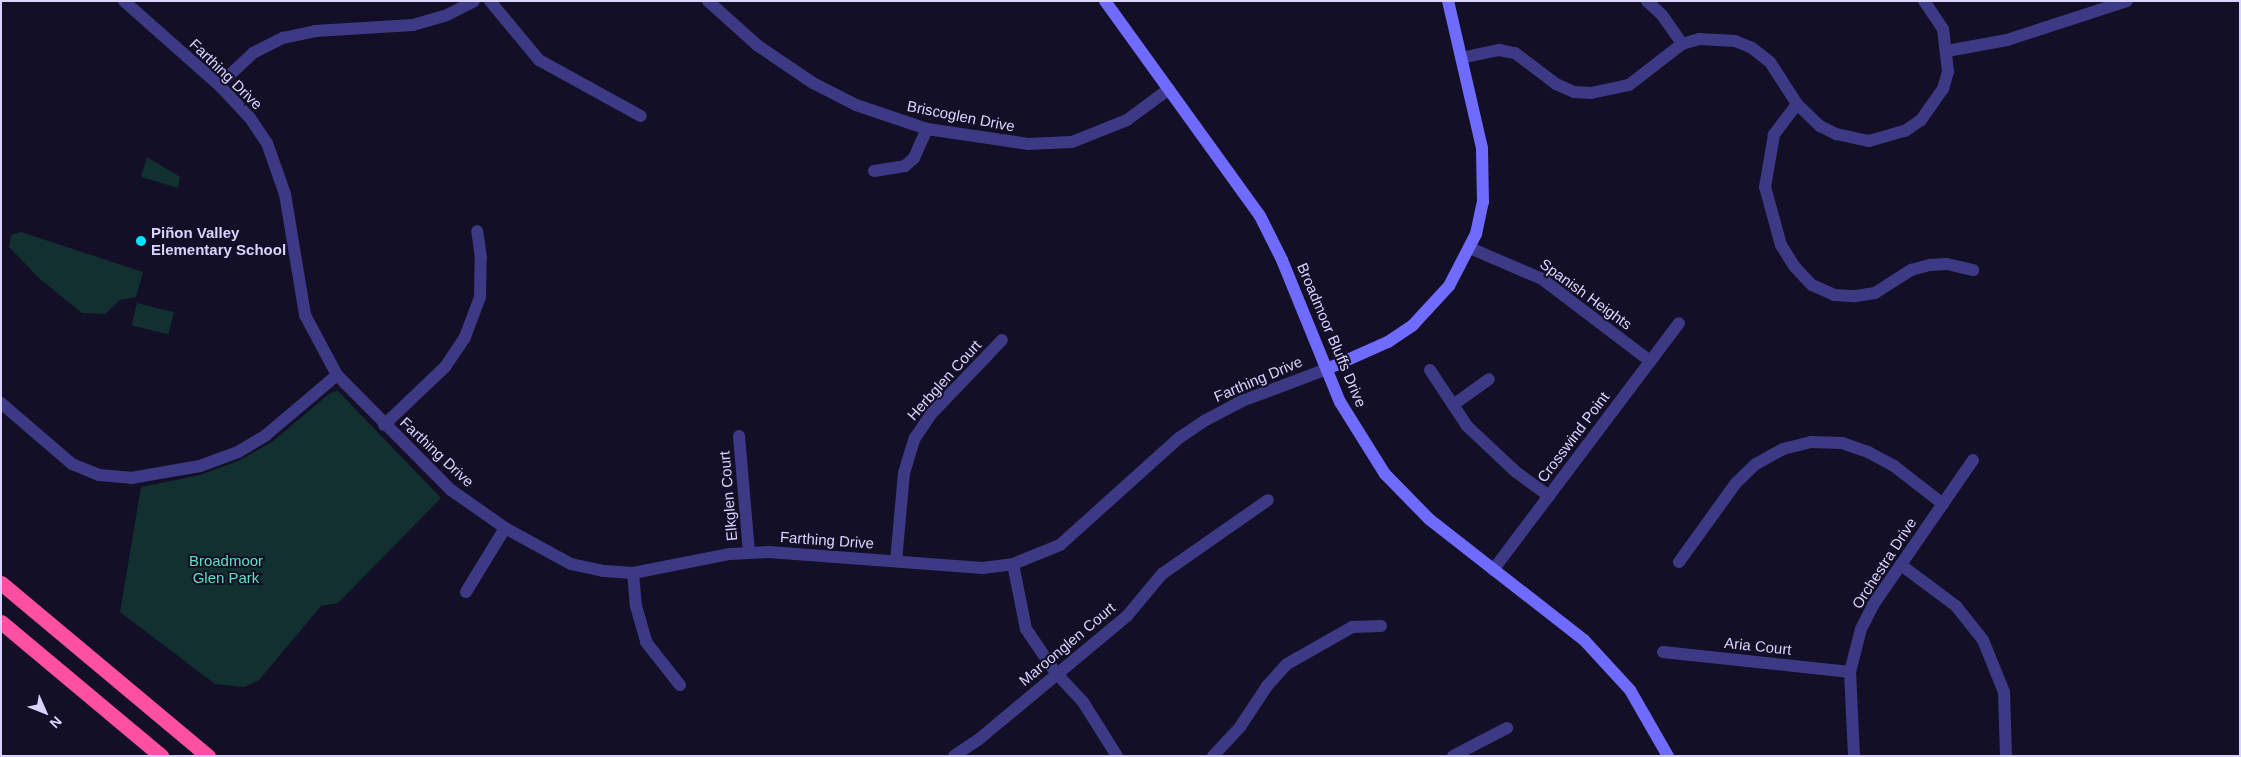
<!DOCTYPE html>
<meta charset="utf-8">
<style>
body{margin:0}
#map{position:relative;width:2241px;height:757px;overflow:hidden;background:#130f26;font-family:Helvetica,sans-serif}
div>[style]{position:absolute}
.green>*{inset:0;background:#12302f;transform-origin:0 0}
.street>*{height:12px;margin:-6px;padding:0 6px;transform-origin:6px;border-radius:6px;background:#3d3a85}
.secondary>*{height:12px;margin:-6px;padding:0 6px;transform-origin:6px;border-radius:6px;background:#6f6bff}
.highway>*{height:15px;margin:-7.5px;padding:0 7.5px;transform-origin:7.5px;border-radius:7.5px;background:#ff4fa3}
.dots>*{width:14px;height:14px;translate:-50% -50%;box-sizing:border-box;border:2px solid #130f26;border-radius:50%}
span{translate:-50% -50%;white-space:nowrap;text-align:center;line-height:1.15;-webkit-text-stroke:4px #130f26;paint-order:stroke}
.street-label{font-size:15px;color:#d9d4ff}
.poi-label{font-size:15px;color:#d9d4ff;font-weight:700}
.left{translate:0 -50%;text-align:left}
.park-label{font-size:15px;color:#5fe0c0}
.frame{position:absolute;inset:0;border:2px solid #d9d4ff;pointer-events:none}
.north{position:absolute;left:20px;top:687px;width:50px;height:50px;-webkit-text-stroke:4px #130f26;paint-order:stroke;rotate:134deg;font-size:14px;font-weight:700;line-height:20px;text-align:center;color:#d9d4ff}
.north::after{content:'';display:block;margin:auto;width:18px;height:22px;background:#d9d4ff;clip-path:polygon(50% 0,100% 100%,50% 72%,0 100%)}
</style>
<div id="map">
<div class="green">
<i style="clip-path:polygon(147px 157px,180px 177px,178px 188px,141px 177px)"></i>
<i style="clip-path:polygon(21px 232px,143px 272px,136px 297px,120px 300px,105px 314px,82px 313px,40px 279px,9px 247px,11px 235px)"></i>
<i style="left:137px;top:303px;width:38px;height:23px;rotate:14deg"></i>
<i style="clip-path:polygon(338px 391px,441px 498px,338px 603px,321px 606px,259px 680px,244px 687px,215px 684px,120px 612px,141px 487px,200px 475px,238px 461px,272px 442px,330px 393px)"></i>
</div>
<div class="street">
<i style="left:124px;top:1px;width:127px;rotate:41.5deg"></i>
<i style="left:219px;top:85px;width:45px;rotate:46.8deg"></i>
<i style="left:250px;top:118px;width:30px;rotate:56deg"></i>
<i style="left:267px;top:143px;width:54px;rotate:70.6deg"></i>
<i style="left:285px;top:194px;width:123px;rotate:80.6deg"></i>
<i style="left:305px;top:315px;width:68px;rotate:61.9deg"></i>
<i style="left:337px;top:375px;width:162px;rotate:45.3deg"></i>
<i style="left:451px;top:490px;width:66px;rotate:35.1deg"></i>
<i style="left:505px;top:528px;width:75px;rotate:28.6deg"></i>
<i style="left:571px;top:564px;width:34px;rotate:12deg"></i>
<i style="left:604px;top:571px;width:29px;rotate:4deg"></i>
<i style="left:633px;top:573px;width:99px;rotate:-11.1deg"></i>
<i style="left:730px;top:554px;width:39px;rotate:-3deg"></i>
<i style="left:769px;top:552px;width:214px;rotate:4.3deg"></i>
<i style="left:982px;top:568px;width:31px;rotate:-7deg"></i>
<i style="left:1013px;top:564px;width:51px;rotate:-22deg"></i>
<i style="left:1060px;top:545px;width:160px;rotate:-42deg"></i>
<i style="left:1179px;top:438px;width:32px;rotate:-34deg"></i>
<i style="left:1206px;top:420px;width:41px;rotate:-27.8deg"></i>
<i style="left:1242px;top:401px;width:91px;rotate:-20.6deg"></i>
<i style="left:490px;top:1px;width:77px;rotate:50.3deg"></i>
<i style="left:539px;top:60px;width:116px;rotate:28.8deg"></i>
<i style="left:708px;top:1px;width:66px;rotate:41.9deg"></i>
<i style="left:757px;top:45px;width:68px;rotate:34.2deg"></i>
<i style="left:813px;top:83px;width:48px;rotate:27.1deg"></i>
<i style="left:856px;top:105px;width:75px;rotate:18.7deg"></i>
<i style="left:927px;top:129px;width:102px;rotate:8.4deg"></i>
<i style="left:1028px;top:144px;width:44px;rotate:-2.6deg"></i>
<i style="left:1072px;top:142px;width:59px;rotate:-21.8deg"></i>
<i style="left:1127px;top:120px;width:52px;rotate:-36.4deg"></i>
<i style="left:1647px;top:1px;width:21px;rotate:43deg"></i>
<i style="left:1662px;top:15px;width:35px;rotate:55deg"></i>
<i style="left:1947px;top:51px;width:61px;rotate:-10.4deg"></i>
<i style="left:2007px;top:40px;width:126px;rotate:-18deg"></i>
<i style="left:1461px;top:58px;width:39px;rotate:-12deg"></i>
<i style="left:1499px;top:50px;width:16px;rotate:11deg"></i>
<i style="left:1515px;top:53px;width:51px;rotate:37.1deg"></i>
<i style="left:1556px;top:84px;width:20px;rotate:24deg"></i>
<i style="left:1574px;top:92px;width:17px;rotate:3deg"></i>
<i style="left:1591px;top:93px;width:39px;rotate:-12deg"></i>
<i style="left:1629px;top:85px;width:67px;rotate:-37.7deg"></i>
<i style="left:1682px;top:44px;width:18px;rotate:-16deg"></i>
<i style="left:1699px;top:39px;width:36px;rotate:3deg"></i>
<i style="left:1735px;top:41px;width:18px;rotate:22deg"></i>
<i style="left:1752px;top:48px;width:23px;rotate:38deg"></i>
<i style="left:1770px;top:62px;width:50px;rotate:57.3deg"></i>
<i style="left:1797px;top:104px;width:32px;rotate:44deg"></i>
<i style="left:1820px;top:126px;width:18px;rotate:27deg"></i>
<i style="left:1836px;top:134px;width:34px;rotate:12deg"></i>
<i style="left:1869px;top:141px;width:37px;rotate:-16deg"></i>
<i style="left:1905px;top:131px;width:19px;rotate:-35deg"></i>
<i style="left:1921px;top:120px;width:38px;rotate:-55deg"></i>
<i style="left:1943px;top:89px;width:19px;rotate:-74deg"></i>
<i style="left:1948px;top:71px;width:42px;rotate:-96.8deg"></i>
<i style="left:1943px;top:29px;width:34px;rotate:-124deg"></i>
<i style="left:219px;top:85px;width:47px;rotate:-43.3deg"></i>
<i style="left:253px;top:53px;width:34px;rotate:-27deg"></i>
<i style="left:283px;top:38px;width:33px;rotate:-12deg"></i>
<i style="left:315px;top:31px;width:98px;rotate:-3.5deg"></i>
<i style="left:413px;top:25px;width:35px;rotate:-16deg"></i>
<i style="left:447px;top:15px;width:30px;rotate:-27deg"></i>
<i style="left:1797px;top:104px;width:39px;rotate:127deg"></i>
<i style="left:1774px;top:135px;width:53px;rotate:99.8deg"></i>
<i style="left:1765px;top:187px;width:60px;rotate:74.6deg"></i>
<i style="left:1781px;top:245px;width:25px;rotate:58deg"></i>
<i style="left:1794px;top:266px;width:26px;rotate:47deg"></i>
<i style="left:1812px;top:285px;width:24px;rotate:24deg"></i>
<i style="left:1834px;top:295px;width:22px;rotate:3deg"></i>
<i style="left:1856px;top:296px;width:19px;rotate:-9deg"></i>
<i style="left:1875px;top:293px;width:43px;rotate:-32.6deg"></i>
<i style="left:1911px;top:270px;width:20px;rotate:-15deg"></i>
<i style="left:1930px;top:265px;width:17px;rotate:-3deg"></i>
<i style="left:1947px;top:264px;width:27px;rotate:13deg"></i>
<i style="left:874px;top:171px;width:31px;rotate:-9deg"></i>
<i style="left:905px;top:166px;width:12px;rotate:-42deg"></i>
<i style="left:914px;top:158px;width:32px;rotate:-66deg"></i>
<i style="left:1470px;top:248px;width:78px;rotate:23.3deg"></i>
<i style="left:1542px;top:279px;width:136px;rotate:37.2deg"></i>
<i style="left:1430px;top:370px;width:67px;rotate:56.5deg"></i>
<i style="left:1467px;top:426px;width:67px;rotate:43.2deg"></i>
<i style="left:1516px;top:472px;width:41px;rotate:36deg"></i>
<i style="left:1px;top:403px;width:94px;rotate:40.7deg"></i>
<i style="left:72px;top:464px;width:29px;rotate:22deg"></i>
<i style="left:99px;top:475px;width:32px;rotate:5deg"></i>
<i style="left:131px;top:478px;width:70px;rotate:-9.9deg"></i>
<i style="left:200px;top:466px;width:40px;rotate:-20.2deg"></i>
<i style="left:238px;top:452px;width:33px;rotate:-31deg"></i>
<i style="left:266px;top:435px;width:93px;rotate:-40.2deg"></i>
<i style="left:1453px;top:405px;width:44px;rotate:-35.8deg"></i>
<i style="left:384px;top:425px;width:84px;rotate:-43.6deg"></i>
<i style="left:445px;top:367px;width:36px;rotate:-56deg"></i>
<i style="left:465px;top:337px;width:43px;rotate:-69.4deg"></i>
<i style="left:480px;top:297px;width:39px;rotate:-89deg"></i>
<i style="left:481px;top:258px;width:27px;rotate:-98deg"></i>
<i style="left:739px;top:436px;width:116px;rotate:85.1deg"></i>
<i style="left:896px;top:561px;width:88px;rotate:-84.8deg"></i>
<i style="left:904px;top:473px;width:37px;rotate:-73deg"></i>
<i style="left:915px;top:438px;width:30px;rotate:-56deg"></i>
<i style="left:932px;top:413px;width:101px;rotate:-46.2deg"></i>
<i style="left:1679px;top:562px;width:97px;rotate:-54.2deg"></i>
<i style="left:1736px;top:483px;width:28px;rotate:-44deg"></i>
<i style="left:1756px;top:464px;width:31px;rotate:-29deg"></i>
<i style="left:1783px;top:449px;width:29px;rotate:-14deg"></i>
<i style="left:1811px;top:442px;width:31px;rotate:2deg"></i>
<i style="left:1842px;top:443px;width:28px;rotate:19deg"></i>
<i style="left:1868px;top:452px;width:30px;rotate:28deg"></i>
<i style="left:1894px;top:466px;width:62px;rotate:37.8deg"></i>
<i style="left:1013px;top:564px;width:66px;rotate:78.7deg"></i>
<i style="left:1026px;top:629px;width:53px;rotate:55.7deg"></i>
<i style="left:1056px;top:673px;width:40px;rotate:47deg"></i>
<i style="left:1083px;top:702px;width:64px;rotate:57.8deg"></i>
<i style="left:1901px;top:565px;width:69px;rotate:36.7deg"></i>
<i style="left:1956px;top:606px;width:43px;rotate:51.5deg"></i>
<i style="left:1983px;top:640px;width:56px;rotate:68deg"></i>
<i style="left:2004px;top:692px;width:64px;rotate:88.2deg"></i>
<i style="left:1493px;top:570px;width:309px;rotate:-53deg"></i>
<i style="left:633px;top:573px;width:33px;rotate:85deg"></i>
<i style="left:636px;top:606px;width:37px;rotate:74deg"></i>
<i style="left:646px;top:642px;width:55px;rotate:51.7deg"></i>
<i style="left:466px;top:592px;width:75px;rotate:-58.6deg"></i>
<i style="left:1663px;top:652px;width:188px;rotate:6.1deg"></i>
<i style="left:954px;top:756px;width:29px;rotate:-34deg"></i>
<i style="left:978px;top:740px;width:194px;rotate:-39.8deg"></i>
<i style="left:1127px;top:616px;width:55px;rotate:-50.2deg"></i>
<i style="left:1162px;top:574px;width:129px;rotate:-34.9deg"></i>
<i style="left:1213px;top:756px;width:40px;rotate:-47deg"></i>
<i style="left:1240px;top:727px;width:49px;rotate:-56.6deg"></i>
<i style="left:1267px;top:686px;width:30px;rotate:-48deg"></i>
<i style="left:1287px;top:664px;width:75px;rotate:-29.6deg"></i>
<i style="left:1352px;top:627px;width:29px;rotate:-2deg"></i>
<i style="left:1453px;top:756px;width:61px;rotate:-27.4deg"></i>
<i style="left:1854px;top:756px;width:84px;rotate:-92.7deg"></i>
<i style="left:1850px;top:672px;width:44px;rotate:-75.7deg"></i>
<i style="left:1861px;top:629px;width:27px;rotate:-63deg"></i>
<i style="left:1873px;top:605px;width:176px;rotate:-55.4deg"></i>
</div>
<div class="secondary">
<i style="left:1105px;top:1px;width:265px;rotate:54.2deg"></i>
<i style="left:1260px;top:216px;width:49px;rotate:63.4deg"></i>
<i style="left:1282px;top:260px;width:153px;rotate:67.8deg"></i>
<i style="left:1340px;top:402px;width:85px;rotate:58deg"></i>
<i style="left:1385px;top:474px;width:63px;rotate:45.6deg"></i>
<i style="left:1429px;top:519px;width:197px;rotate:38deg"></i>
<i style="left:1584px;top:640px;width:68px;rotate:47.4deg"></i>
<i style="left:1630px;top:690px;width:76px;rotate:60.1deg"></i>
<i style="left:1327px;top:369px;width:67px;rotate:-23.9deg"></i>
<i style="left:1388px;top:342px;width:30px;rotate:-34deg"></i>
<i style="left:1413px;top:325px;width:53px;rotate:-47.3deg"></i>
<i style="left:1449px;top:286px;width:59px;rotate:-62.6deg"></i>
<i style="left:1476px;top:234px;width:33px;rotate:-78deg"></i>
<i style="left:1483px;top:202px;width:54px;rotate:-91.1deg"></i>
<i style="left:1482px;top:148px;width:151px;rotate:-103deg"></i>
</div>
<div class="highway">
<i style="left:1px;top:583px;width:270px;rotate:39.9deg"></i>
<i style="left:1px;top:622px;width:209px;rotate:39.9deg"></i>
</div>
<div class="dots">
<i style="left:141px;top:241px;background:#00e5ff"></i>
</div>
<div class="street-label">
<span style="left:226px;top:74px;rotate:44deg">Farthing Drive</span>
<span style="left:961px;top:116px;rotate:11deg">Briscoglen Drive</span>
<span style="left:1586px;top:294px;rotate:36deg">Spanish Heights</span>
<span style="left:1332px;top:335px;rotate:67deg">Broadmoor Bluffs Drive</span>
<span style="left:1258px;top:379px;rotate:-23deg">Farthing Drive</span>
<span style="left:944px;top:380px;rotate:-48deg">Herbglen Court</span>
<span style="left:1573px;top:437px;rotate:-53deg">Crosswind Point</span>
<span style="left:437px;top:452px;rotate:43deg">Farthing Drive</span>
<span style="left:728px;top:496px;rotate:-95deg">Elkglen Court</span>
<span style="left:827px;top:540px;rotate:4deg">Farthing Drive</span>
<span style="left:1884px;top:563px;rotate:-57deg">Orchestra Drive</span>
<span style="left:1067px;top:644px;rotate:-40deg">Maroonglen Court</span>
<span style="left:1758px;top:646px;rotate:6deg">Aria Court</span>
</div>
<div class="poi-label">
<span class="left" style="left:151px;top:241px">Piñon Valley<br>Elementary School</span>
</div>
<div class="park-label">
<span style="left:226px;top:569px">Broadmoor<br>Glen Park</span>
</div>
<div class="frame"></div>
<div class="north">N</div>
</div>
